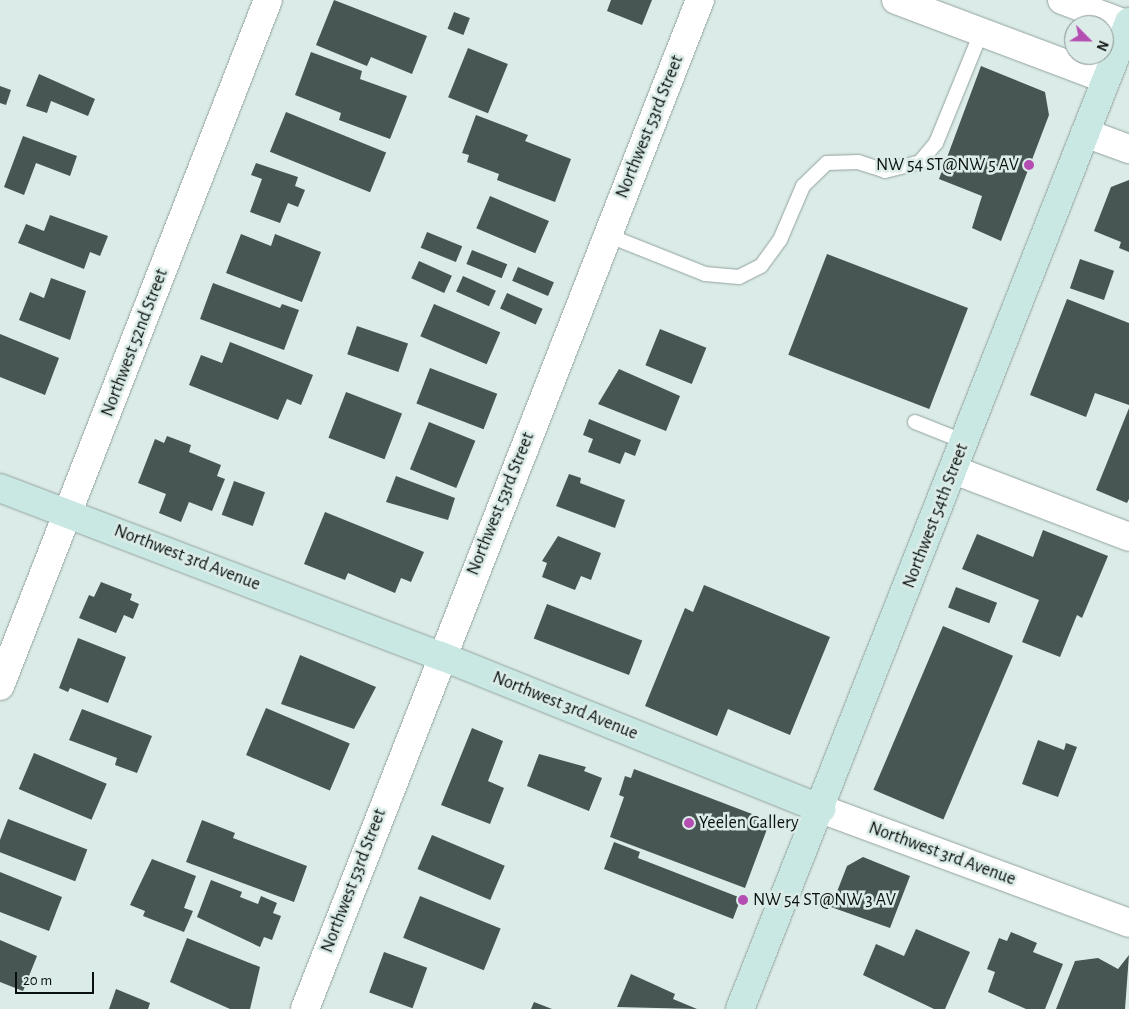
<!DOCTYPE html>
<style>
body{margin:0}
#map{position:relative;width:1129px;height:1009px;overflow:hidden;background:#dbebe7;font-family:"Alegreya Sans",sans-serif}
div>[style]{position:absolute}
.building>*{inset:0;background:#485653;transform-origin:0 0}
.roads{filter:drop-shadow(0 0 1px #92a29e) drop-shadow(0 0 1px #92a29e)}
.lane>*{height:14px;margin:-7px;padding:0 7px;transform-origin:7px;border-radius:7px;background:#fff}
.street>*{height:28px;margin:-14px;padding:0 14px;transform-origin:14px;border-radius:14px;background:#fff}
.secondary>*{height:28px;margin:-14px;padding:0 14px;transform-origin:14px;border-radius:14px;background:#cae8e3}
.dots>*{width:14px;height:14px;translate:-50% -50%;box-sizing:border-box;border:2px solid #dbebe7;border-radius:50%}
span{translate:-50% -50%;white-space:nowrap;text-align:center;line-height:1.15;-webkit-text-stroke:5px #dbebe7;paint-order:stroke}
.street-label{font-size:18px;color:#0a100e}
.poi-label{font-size:18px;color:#0a100e}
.right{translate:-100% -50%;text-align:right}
.left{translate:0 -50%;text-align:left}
.north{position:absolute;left:1064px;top:15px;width:50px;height:50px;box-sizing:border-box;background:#dbebe7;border:1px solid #879390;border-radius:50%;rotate:113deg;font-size:14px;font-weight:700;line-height:20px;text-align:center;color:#0a100e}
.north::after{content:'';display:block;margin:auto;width:18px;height:22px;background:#b54eb2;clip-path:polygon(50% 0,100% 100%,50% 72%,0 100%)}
.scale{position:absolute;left:15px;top:972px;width:79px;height:22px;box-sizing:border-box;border:2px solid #0a100e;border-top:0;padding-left:6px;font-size:15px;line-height:18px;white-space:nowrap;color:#0a100e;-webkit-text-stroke:4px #dbebe7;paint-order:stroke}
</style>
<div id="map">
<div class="building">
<i style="clip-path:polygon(334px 0,427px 36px,412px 74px,371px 57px,367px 66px,316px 45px)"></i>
<i style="clip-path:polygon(611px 0,652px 0,642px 25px,607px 11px)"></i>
<i style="left:454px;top:12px;width:17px;height:18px;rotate:21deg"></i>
<i style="left:468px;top:48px;width:43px;height:53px;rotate:22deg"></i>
<i style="clip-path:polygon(311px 52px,362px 71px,360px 79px,407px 96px,390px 139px,339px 120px,341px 113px,295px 95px)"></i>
<i style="clip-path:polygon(981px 66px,1045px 92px,1049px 115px,1001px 241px,972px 228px,982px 196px,939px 179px)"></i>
<i style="clip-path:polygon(39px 74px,95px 99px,88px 116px,51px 101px,47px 113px,26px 106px)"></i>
<i style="clip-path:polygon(0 86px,11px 90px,6px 105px,0 103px)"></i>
<i style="left:286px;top:112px;width:108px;height:43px;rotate:22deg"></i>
<i style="clip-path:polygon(476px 115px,528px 135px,525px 141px,571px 159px,555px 202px,497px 180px,499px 174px,467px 162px,469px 155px,462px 153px)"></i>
<i style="clip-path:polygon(23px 136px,77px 156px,70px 176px,36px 163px,24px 195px,4px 187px)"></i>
<i style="clip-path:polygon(256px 163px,298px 177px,295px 186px,305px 190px,298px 207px,288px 203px,280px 223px,250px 212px,262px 179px,251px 175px)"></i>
<i style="clip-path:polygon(1129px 180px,1129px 252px,1119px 248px,1121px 242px,1094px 231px,1111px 187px)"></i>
<i style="left:490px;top:196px;width:64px;height:35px;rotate:23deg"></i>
<i style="clip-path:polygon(50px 215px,108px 236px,100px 256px,90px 252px,84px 269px,18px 243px,26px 224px,44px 231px)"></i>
<i style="left:427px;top:232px;width:38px;height:17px;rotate:22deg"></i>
<i style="clip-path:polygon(241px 234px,271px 246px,275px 234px,321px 252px,302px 302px,226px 273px)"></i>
<i style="left:472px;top:250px;width:38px;height:15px;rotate:22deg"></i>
<i style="left:827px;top:254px;width:151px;height:108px;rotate:21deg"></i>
<i style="left:1080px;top:259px;width:36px;height:31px;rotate:19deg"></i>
<i style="left:419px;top:261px;width:36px;height:19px;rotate:24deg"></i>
<i style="left:518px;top:267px;width:39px;height:15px;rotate:23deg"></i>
<i style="left:463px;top:276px;width:36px;height:17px;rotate:24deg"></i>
<i style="clip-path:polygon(51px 278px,86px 291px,70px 340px,19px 320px,30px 292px,44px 298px)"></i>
<i style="clip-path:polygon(213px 283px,280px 308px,282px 304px,299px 310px,284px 350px,200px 319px)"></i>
<i style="left:507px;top:293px;width:39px;height:17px;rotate:24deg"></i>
<i style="clip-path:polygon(1067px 299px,1129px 323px,1129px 405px,1095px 393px,1086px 417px,1030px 395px)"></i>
<i style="left:434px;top:304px;width:72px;height:35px;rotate:23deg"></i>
<i style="left:357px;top:326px;width:54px;height:30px;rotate:19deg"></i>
<i style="left:660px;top:329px;width:50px;height:39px;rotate:22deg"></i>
<i style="clip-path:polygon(0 334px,59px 358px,45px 395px,0 377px)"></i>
<i style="clip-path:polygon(230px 342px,313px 375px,301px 405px,287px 399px,278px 420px,189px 385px,201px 355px,222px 363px)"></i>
<i style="left:430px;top:368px;width:72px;height:38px;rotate:21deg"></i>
<i style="clip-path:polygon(619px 369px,680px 396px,666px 431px,598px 404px)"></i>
<i style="left:346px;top:392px;width:60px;height:49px;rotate:21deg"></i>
<i style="clip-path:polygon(1129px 408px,1129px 499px,1127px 503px,1096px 490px)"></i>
<i style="clip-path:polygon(589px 419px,641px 440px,635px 456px,625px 452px,620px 464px,588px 452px,593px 439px,583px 435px)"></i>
<i style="left:429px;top:422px;width:50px;height:51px;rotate:22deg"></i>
<i style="clip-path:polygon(167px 436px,191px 445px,189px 452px,221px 465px,217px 476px,225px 479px,212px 511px,189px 502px,181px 522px,159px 513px,166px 494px,138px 483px,155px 439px,164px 443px)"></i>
<i style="clip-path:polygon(569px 474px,581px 478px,580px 483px,625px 500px,615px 528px,556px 506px)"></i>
<i style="clip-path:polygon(396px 476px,455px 498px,448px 520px,386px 502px)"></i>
<i style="left:234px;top:481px;width:33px;height:36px;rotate:20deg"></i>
<i style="clip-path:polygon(325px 512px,424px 552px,411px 582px,401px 578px,395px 593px,348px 573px,345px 580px,304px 564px)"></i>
<i style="clip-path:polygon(1043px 530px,1108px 556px,1082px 618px,1077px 615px,1060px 657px,1022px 642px,1039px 600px,962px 569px,977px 534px,1033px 557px)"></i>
<i style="clip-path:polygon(558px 536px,601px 553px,591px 580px,581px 576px,575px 590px,542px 577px,547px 563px,542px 561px)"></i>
<i style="clip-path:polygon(101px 582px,132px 594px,130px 600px,139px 604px,133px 619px,124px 615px,116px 633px,79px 618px,89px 595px,94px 597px)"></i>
<i style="clip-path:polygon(704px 585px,830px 637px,790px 735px,728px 709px,717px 736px,645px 706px,685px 608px,693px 612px)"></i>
<i style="left:956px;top:587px;width:44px;height:22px;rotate:21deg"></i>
<i style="left:547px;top:604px;width:102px;height:37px;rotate:21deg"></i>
<i style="left:943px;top:626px;width:76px;height:178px;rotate:23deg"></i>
<i style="clip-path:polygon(78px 638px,126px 657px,108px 703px,70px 688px,68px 692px,59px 688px)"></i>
<i style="clip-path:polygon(300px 655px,376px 687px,354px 729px,281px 704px)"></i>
<i style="left:266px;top:708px;width:91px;height:51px;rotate:23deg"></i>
<i style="clip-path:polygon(82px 709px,152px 736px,137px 773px,115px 765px,117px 758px,69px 740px)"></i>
<i style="clip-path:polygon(472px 728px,503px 741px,488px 781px,504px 788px,490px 824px,441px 805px)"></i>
<i style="clip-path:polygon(1038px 740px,1064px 750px,1066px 743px,1077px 747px,1058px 797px,1022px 784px)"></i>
<i style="left:34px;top:753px;width:79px;height:39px;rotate:23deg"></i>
<i style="clip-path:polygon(539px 754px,586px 767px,584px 771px,602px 778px,589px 811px,527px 786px)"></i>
<i style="clip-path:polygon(634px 769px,760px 817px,767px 829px,745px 888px,610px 837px,624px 797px,619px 795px,625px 776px,631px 778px)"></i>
<i style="left:8px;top:819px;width:85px;height:34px;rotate:21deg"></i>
<i style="clip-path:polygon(202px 820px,235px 833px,233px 838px,307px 866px,294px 902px,186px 862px)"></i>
<i style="left:432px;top:835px;width:79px;height:37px;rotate:23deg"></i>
<i style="clip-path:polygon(614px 842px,640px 852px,638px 858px,741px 898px,733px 919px,604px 869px)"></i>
<i style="clip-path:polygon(863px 857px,910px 876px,890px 928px,831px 907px,847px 866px)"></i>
<i style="clip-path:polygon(152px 859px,196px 876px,184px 908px,193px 911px,184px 932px,143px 916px,145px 911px,130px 905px)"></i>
<i style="clip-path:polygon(0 872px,62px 897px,49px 931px,0 912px)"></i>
<i style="clip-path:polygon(211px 880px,242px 892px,240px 897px,258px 904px,261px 896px,277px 903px,273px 913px,281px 916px,272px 940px,264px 937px,260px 947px,197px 917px)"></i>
<i style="left:420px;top:896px;width:87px;height:45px;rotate:22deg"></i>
<i style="clip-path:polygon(916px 929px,970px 952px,945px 1009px,934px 1009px,863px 975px,876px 944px,904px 956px)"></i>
<i style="clip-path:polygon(1011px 932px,1037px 943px,1033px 952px,1063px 964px,1045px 1009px,1026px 1009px,988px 992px,995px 972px,987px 969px,999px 938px,1007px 941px)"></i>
<i style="clip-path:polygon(187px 938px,260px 967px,250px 1009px,230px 1009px,170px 982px)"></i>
<i style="clip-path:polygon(0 940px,37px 956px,23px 991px,0 982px)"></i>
<i style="left:384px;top:952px;width:46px;height:43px;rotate:20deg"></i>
<i style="clip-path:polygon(1129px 955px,1125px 1009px,1056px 1009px,1075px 961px,1098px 958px,1118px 969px)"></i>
<i style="clip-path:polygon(631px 974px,675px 994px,673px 999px,697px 1009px,617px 1007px)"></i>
<i style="clip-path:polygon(116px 989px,150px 1003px,148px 1009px,109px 1009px)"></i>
<i style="clip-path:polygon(534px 1002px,552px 1009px,531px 1009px)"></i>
</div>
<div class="roads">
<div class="lane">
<i style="left:607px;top:235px;width:105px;rotate:21.7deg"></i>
<i style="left:705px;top:274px;width:34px;rotate:5deg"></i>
<i style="left:739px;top:277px;width:25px;rotate:-27deg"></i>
<i style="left:761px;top:266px;width:32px;rotate:-54deg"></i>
<i style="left:780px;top:240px;width:59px;rotate:-66.9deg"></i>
<i style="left:803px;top:186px;width:33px;rotate:-44deg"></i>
<i style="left:827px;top:163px;width:31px;rotate:-2deg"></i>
<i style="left:858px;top:162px;width:28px;rotate:18deg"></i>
<i style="left:885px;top:171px;width:36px;rotate:-14deg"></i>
<i style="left:920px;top:162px;width:25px;rotate:-50deg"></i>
<i style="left:936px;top:143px;width:119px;rotate:-67.8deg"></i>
<i style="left:915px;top:422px;width:54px;rotate:21.8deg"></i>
</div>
<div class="street">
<i style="left:896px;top:0;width:224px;rotate:20.6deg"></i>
<i style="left:1062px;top:0;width:71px;rotate:20.7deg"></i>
<i style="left:1085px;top:133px;width:47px;rotate:20deg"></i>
<i style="left:954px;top:470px;width:187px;rotate:20.9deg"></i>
<i style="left:0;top:686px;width:736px;rotate:-68.66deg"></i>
<i style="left:821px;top:809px;width:328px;rotate:20.3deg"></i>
<i style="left:305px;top:1009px;width:1084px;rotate:-68.62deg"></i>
</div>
<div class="secondary">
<i style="left:0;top:488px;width:472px;rotate:20.9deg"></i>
<i style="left:441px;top:656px;width:410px;rotate:21.9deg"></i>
<i style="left:740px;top:1009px;width:1061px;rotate:-68.49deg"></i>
</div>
</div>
<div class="dots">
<i style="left:1029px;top:165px;background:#b54eb2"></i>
<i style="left:689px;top:823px;background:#b54eb2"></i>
<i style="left:743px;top:900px;background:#b54eb2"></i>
</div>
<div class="street-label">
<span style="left:650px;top:127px;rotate:-68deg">Northwest 53rd Street</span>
<span style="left:135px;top:343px;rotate:-69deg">Northwest 52nd Street</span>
<span style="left:501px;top:504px;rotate:-68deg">Northwest 53rd Street</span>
<span style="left:936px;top:516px;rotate:-69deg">Northwest 54th Street</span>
<span style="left:187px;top:558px;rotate:21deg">Northwest 3rd Avenue</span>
<span style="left:565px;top:706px;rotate:22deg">Northwest 3rd Avenue</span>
<span style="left:942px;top:854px;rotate:20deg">Northwest 3rd Avenue</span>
<span style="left:354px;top:881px;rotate:-69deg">Northwest 53rd Street</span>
</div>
<div class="poi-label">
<span class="right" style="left:1019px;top:165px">NW 54 ST@NW 5 AV</span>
<span class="left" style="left:699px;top:823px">Yeelen Gallery</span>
<span class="left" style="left:753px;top:900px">NW 54 ST@NW 3 AV</span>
</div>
<div class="north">N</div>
<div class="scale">20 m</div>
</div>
